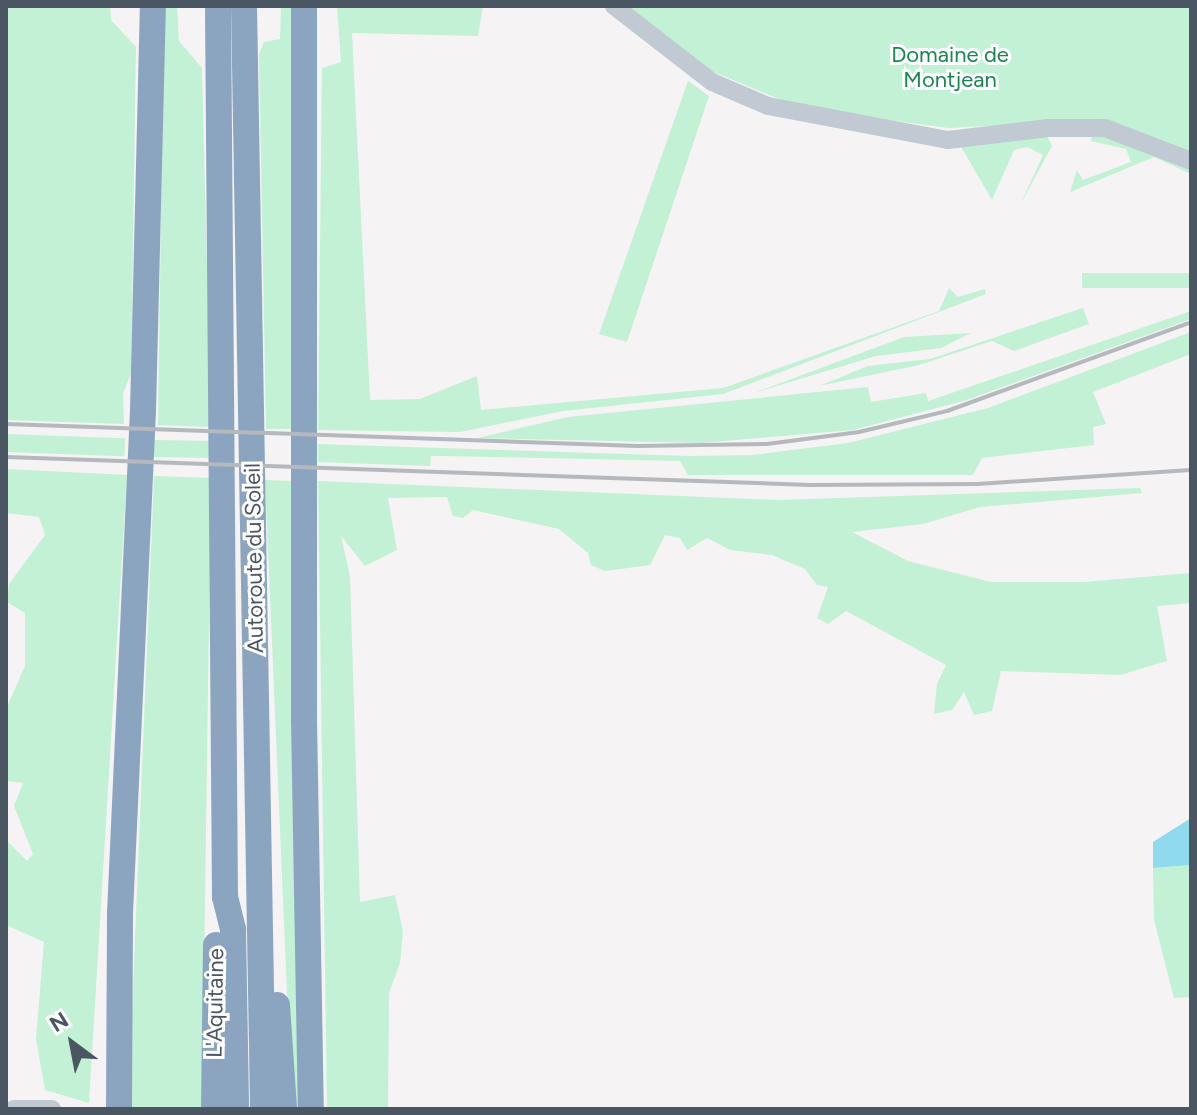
<!DOCTYPE html>
<style>
body{margin:0}
#map{position:relative;width:1197px;height:1115px;overflow:hidden;background:#f5f3f3;font-family:Figtree,sans-serif}
div>[style]{position:absolute}
.green>*{inset:0;background:#c3f1d5;transform-origin:0 0}
.water>*{inset:0;background:#90daee}
.minor>*{height:18px;margin:-9px;padding:0 9px;transform-origin:9px;border-radius:9px;background:#c1cad2}
.highway>*{height:26px;margin:-13px;padding:0 13px;transform-origin:13px;border-radius:13px;background:#8ba5c1}
.rail>*{height:4px;margin:-2px;padding:0 2px;transform-origin:2px;border-radius:2px;background:#b5b8bd}
span{translate:-50% -50%;white-space:nowrap;text-align:center;line-height:1.15;-webkit-text-stroke:6px #fff;paint-order:stroke}
.park-label{font-size:22px;color:#17864f}
.street-label{font-size:22px;color:#4a5661}
.frame{position:absolute;inset:0;border:8px solid #4a5661;pointer-events:none}
.north{position:absolute;left:32px;top:1003px;width:80px;height:80px;-webkit-text-stroke:6px #fff;paint-order:stroke;rotate:328deg;font-size:22px;font-weight:700;line-height:32px;text-align:center;color:#4a5661}
.north::after{content:'';display:block;margin:auto;width:28px;height:36px;background:#4a5661;clip-path:polygon(50% 0,100% 100%,50% 72%,0 100%)}
</style>
<div id="map">
<div class="green">
<i style="clip-path:polygon(6px 6px,110px 6px,111px 20px,136px 47px,131px 373px,123px 394px,124px 424px,6px 420px)"></i>
<i style="clip-path:polygon(164px 6px,177px 6px,179px 41px,202px 68px,211px 427px,158px 425px)"></i>
<i style="clip-path:polygon(281px 6px,292px 6px,292px 429px,266px 429px,259px 54px,264px 42px,280px 39px)"></i>
<i style="clip-path:polygon(337px 6px,483px 6px,478px 36px,352px 33px,370px 400px,420px 399px,477px 376px,481px 410px,723px 388px,939px 311px,949px 288px,958px 297px,985px 289px,986px 294px,723px 394px,563px 411px,460px 432px,318px 430px,322px 68px,341px 62px)"></i>
<i style="clip-path:polygon(627px 6px,1191px 6px,1191px 156px,1100px 120px,949px 128px,803px 109px,704px 68px)"></i>
<i style="clip-path:polygon(688px 81px,709px 96px,627px 342px,599px 334px)"></i>
<i style="clip-path:polygon(1093px 132px,1191px 168px,1191px 174px,1154px 157px,1070px 192px,1077px 170px,1083px 180px,1131px 162px,1126px 149px,1091px 141px)"></i>
<i style="clip-path:polygon(1047px 136px,1052px 146px,1020px 205px,1043px 155px,1027px 147px,1014px 150px,992px 200px,960px 145px)"></i>
<i style="left:1191px;top:273px;width:15px;height:109px;rotate:90deg"></i>
<i style="clip-path:polygon(1083px 308px,1089px 324px,1014px 351px,992px 341px,919px 365px,819px 386px,868px 366px,930px 359px)"></i>
<i style="clip-path:polygon(1191px 311px,1191px 319px,967px 400px,853px 430px,701px 443px,477px 438px,568px 417px,868px 387px,871px 402px,926px 393px,928px 401px)"></i>
<i style="clip-path:polygon(1191px 332px,1191px 354px,1093px 392px,1106px 424px,1093px 427px,1094px 445px,982px 458px,973px 475px,688px 475px,680px 461px,445px 456px,431px 456px,430px 466px,318px 462px,318px 444px,690px 456px,753px 455px,848px 443px,988px 408px)"></i>
<i style="clip-path:polygon(971px 333px,941px 348px,876px 356px,754px 393px,904px 337px)"></i>
<i style="left:6px;top:434px;width:119px;height:18px;rotate:2deg"></i>
<i style="left:154px;top:440px;width:57px;height:17px;rotate:1deg"></i>
<i style="clip-path:polygon(6px 469px,127px 475px,89px 1103px,45px 1090px,36px 1039px,44px 942px,6px 925px,6px 840px,27px 861px,33px 854px,14px 806px,23px 783px,6px 781px,6px 709px,25px 666px,25px 613px,7px 602px,9px 584px,45px 535px,39px 517px,6px 513px)"></i>
<i style="clip-path:polygon(154px 476px,211px 478px,202px 1109px,128px 1109px)"></i>
<i style="clip-path:polygon(265px 480px,292px 481px,300px 1109px,292px 1109px)"></i>
<i style="clip-path:polygon(318px 481px,778px 500px,1140px 488px,1142px 493px,980px 507px,923px 524px,852px 532px,908px 561px,991px 582px,1084px 582px,1191px 573px,1191px 603px,1157px 606px,1167px 661px,1120px 675px,1001px 671px,992px 711px,974px 715px,964px 692px,952px 710px,934px 714px,937px 684px,946px 665px,846px 611px,828px 624px,817px 618px,828px 587px,817px 585px,805px 569px,772px 555px,730px 550px,707px 538px,687px 550px,680px 538px,665px 535px,650px 565px,605px 571px,591px 565px,588px 553px,559px 529px,473px 510px,463px 518px,453px 516px,447px 497px,388px 498px,397px 550px,365px 566px,341px 536px,350px 576px,360px 902px,395px 895px,403px 931px,400px 963px,389px 993px,388px 1109px,327px 1109px)"></i>
<i style="clip-path:polygon(1191px 865px,1191px 997px,1174px 998px,1154px 920px,1153px 868px)"></i>
</div>
<div class="water">
<i style="clip-path:polygon(1191px 818px,1191px 865px,1153px 868px,1153px 842px)"></i>
</div>
<div class="minor">
<i style="left:614px;top:6px;width:124px;rotate:37.8deg"></i>
<i style="left:712px;top:82px;width:61px;rotate:23.2deg"></i>
<i style="left:768px;top:106px;width:183px;rotate:10.7deg"></i>
<i style="left:948px;top:140px;width:101px;rotate:-6.8deg"></i>
<i style="left:1048px;top:128px;width:57px"></i>
<i style="left:1105px;top:128px;width:92px;rotate:21deg"></i>
<i style="left:14px;top:1109px;width:38px"></i>
</div>
<div class="highway">
<i style="left:218px;top:6px;width:891px;rotate:89.55deg"></i>
<i style="left:225px;top:897px;width:34px;rotate:76deg"></i>
<i style="left:233px;top:930px;width:179px;rotate:89deg"></i>
<i style="left:244px;top:6px;width:1103px;rotate:89.01deg"></i>
<i style="left:304px;top:6px;width:713px;rotate:90deg"></i>
<i style="left:304px;top:719px;width:390px;rotate:89deg"></i>
<i style="left:277px;top:1005px;width:104px;rotate:86.1deg"></i>
<i style="left:119px;top:1109px;width:196px;rotate:-89.7deg"></i>
<i style="left:120px;top:913px;width:503px;rotate:-87.38deg"></i>
<i style="left:143px;top:411px;width:405px;rotate:-88.6deg"></i>
<i style="left:214px;top:1109px;width:164px;rotate:-89.3deg"></i>
</div>
<div class="rail">
<i style="left:6px;top:424px;width:632px;rotate:1.99deg"></i>
<i style="left:638px;top:446px;width:129px;rotate:-0.9deg"></i>
<i style="left:767px;top:444px;width:93px;rotate:-7.4deg"></i>
<i style="left:859px;top:432px;width:90px;rotate:-13.4deg"></i>
<i style="left:947px;top:411px;width:260px;rotate:-20deg"></i>
<i style="left:6px;top:457px;width:804px;rotate:1.99deg"></i>
<i style="left:810px;top:485px;width:168px;rotate:-0.3deg"></i>
<i style="left:978px;top:484px;width:213px;rotate:-3.8deg"></i>
</div>
<div class="park-label">
<span style="left:950px;top:67px">Domaine de<br>Montjean</span>
</div>
<div class="street-label">
<span style="left:254px;top:558px;rotate:-91deg">Autoroute du Soleil</span>
<span style="left:215px;top:1003px;rotate:-89deg">L'Aquitaine</span>
</div>
<div class="frame"></div>
<div class="north">N</div>
</div>
